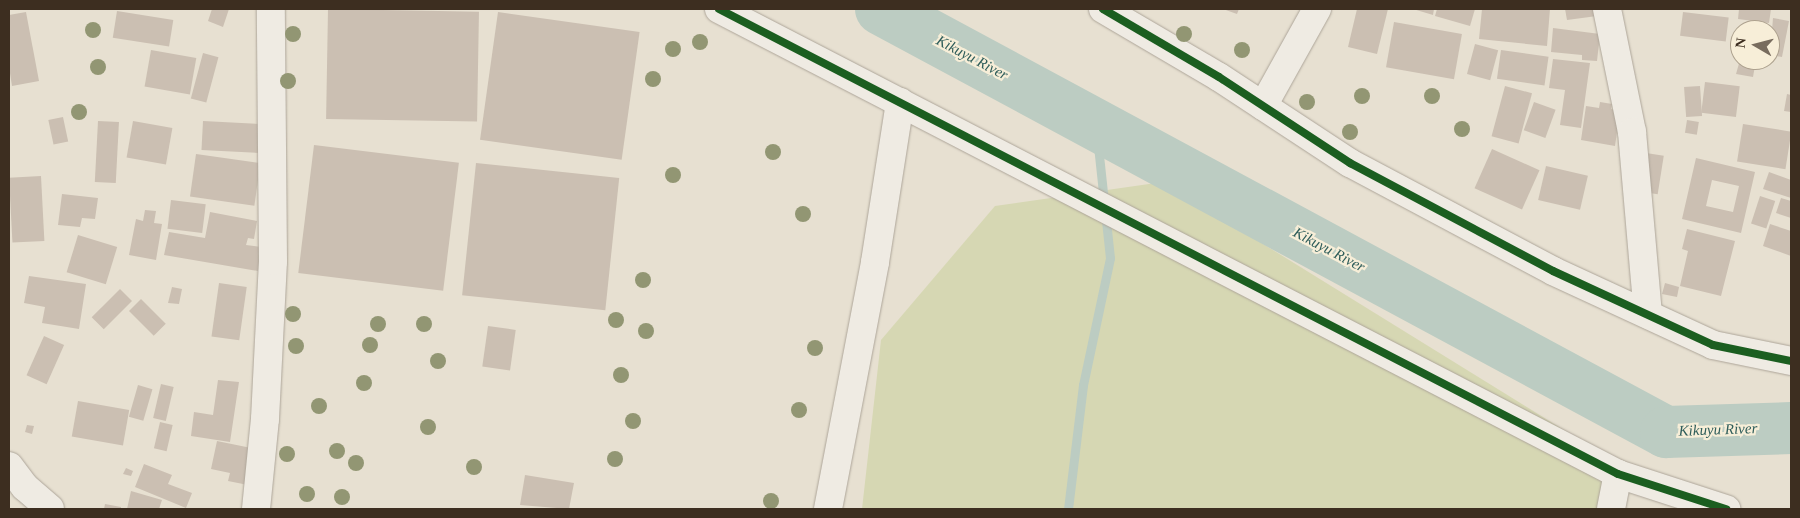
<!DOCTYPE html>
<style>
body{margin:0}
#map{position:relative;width:1800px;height:518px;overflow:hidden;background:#e7e0d1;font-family:Georgia,serif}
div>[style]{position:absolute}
.green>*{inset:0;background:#d6d7b3}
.stream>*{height:9px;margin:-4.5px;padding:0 4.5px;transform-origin:4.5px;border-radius:4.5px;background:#bcccc2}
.river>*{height:52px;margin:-26px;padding:0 26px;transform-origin:26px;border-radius:26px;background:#bcccc2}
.building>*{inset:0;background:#cbbfb2;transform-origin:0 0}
.roads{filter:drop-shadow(0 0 1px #ada599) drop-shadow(0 0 1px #ada599)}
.minor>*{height:28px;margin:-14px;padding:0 14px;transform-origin:14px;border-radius:14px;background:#efebe3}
.cycleway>*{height:8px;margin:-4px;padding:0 4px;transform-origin:4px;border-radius:4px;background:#1b5e20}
.trees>*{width:16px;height:16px;margin:-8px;border-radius:50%;background:#929673}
span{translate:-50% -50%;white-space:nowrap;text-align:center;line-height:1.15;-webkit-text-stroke:4.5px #f7eed8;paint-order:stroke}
.water-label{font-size:15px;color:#2f5d5a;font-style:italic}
.frame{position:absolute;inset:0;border:10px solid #3d2e20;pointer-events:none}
.north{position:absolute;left:1730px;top:20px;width:50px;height:50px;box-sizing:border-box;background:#f7eed8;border:1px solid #ada18e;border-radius:50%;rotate:278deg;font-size:14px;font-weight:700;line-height:20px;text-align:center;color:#3d2e20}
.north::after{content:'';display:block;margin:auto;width:18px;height:22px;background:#786c5e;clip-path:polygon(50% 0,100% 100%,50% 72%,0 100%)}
</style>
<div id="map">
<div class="green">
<i style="clip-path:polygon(1163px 182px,1627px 469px,1623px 509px,862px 509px,881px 340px,995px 206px)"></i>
</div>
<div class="stream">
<i style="left:1068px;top:509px;width:125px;rotate:-83.1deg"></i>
<i style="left:1083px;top:385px;width:130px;rotate:-78deg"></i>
<i style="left:1110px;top:258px;width:132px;rotate:-96.1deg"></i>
</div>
<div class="river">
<i style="left:881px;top:9px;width:892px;rotate:28.32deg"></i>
<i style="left:1666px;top:432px;width:125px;rotate:-1.8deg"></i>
</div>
<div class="building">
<i style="clip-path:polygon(212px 9px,229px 9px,223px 27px,208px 21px)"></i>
<i style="left:328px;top:9px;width:151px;height:110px;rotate:1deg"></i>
<i style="clip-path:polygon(1223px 9px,1239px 9px,1237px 14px)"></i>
<i style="clip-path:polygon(1357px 9px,1388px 9px,1377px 54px,1348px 47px)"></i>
<i style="clip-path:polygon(1413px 9px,1434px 9px,1433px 15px)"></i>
<i style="clip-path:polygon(1437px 9px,1475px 9px,1470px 26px,1435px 16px)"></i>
<i style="clip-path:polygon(1482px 9px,1550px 9px,1547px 46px,1479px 39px)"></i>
<i style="clip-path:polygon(1565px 9px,1593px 9px,1597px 16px,1567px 20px)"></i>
<i style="clip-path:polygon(1739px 9px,1771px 9px,1769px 23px,1738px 19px)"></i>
<i style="left:117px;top:11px;width:57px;height:27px;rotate:9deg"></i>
<i style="clip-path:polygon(26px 12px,39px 81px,12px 86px,9px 67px,9px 15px)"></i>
<i style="left:498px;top:12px;width:143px;height:129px;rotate:8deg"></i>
<i style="left:1683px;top:12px;width:46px;height:24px;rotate:7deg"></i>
<i style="clip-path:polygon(1773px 18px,1789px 21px,1782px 57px,1770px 55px)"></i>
<i style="left:1394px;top:22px;width:69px;height:46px;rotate:10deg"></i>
<i style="clip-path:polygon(1553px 28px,1600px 34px,1597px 61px,1582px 60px,1582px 55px,1551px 52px)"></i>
<i style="left:1475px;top:44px;width:24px;height:31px;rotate:15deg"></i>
<i style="left:151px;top:50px;width:46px;height:37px;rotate:10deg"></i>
<i style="left:1501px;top:50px;width:48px;height:29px;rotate:8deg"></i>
<i style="left:203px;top:53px;width:16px;height:47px;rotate:15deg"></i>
<i style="clip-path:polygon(1553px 59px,1590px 63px,1581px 128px,1560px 125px,1565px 90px,1549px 88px)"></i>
<i style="clip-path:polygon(1740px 60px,1756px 60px,1753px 77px,1736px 74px)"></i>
<i style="left:1705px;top:82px;width:35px;height:31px;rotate:7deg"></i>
<i style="left:1505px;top:86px;width:28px;height:52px;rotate:15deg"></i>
<i style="left:1700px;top:86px;width:30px;height:16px;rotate:86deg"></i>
<i style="clip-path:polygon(1787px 94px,1791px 95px,1791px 112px,1784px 111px)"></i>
<i style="left:1534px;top:102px;width:23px;height:30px;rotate:20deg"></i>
<i style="clip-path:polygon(1600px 102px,1612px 104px,1611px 109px,1620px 111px,1615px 146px,1581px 140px,1586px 106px,1599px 108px)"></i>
<i style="left:63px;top:117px;width:25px;height:15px;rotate:78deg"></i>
<i style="left:1687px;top:120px;width:12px;height:13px;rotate:9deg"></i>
<i style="left:98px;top:121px;width:21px;height:61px;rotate:3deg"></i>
<i style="left:133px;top:121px;width:40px;height:37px;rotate:10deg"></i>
<i style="left:203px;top:121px;width:58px;height:29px;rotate:3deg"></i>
<i style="left:1743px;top:124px;width:49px;height:38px;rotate:9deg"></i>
<i style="left:314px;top:145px;width:146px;height:129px;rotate:7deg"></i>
<i style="left:1492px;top:149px;width:52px;height:43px;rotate:24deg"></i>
<i style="left:1646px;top:153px;width:18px;height:39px;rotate:9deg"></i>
<i style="left:196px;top:154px;width:65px;height:43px;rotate:8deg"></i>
<i style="clip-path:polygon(evenodd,1696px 158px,1755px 172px,1741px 233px,1682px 219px,1696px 158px,1712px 180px,1739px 186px,1733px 212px,1706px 206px,1712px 180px)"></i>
<i style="left:476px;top:163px;width:144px;height:133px;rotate:6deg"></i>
<i style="left:1546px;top:166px;width:43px;height:35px;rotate:13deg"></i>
<i style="clip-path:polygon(1769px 172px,1791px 180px,1791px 198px,1763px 189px)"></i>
<i style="left:41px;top:176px;width:65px;height:32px;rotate:87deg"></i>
<i style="clip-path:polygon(62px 194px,98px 198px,95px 219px,82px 218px,80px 227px,58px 225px)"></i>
<i style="left:1760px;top:196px;width:16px;height:29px;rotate:18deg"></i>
<i style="clip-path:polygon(1781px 198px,1791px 201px,1791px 218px,1776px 213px)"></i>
<i style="left:171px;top:200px;width:35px;height:29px;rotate:7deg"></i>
<i style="clip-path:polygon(145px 210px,156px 211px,154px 223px,162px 224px,156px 260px,129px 255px,136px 219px,143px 221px)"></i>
<i style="clip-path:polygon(210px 212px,257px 221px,254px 239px,248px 238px,246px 245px,261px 247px,258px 271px,164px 255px,169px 232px,205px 238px)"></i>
<i style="clip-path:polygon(1770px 224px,1791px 231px,1791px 256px,1763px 246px)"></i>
<i style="clip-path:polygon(1687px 229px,1735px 241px,1721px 296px,1680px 286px,1688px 251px,1682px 249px)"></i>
<i style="left:78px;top:235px;width:41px;height:39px;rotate:17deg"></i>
<i style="clip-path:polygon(29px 276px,86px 284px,79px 329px,42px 323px,45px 307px,24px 303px)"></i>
<i style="left:219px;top:283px;width:28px;height:54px;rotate:8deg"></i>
<i style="clip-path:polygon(1665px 283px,1679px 287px,1677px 297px,1662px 294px)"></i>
<i style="clip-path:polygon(172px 287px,182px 289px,179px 304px,168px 303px)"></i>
<i style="left:120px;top:289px;width:17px;height:40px;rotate:45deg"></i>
<i style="left:141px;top:299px;width:35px;height:17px;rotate:45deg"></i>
<i style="left:488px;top:326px;width:28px;height:41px;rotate:8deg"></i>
<i style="left:44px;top:336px;width:22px;height:43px;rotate:24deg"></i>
<i style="clip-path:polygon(218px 380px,239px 382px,230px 442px,191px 436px,194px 412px,213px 415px)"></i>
<i style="left:161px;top:384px;width:13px;height:35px;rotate:13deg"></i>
<i style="left:138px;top:385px;width:15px;height:33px;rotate:16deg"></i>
<i style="left:78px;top:401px;width:52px;height:36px;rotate:10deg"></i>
<i style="left:160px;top:422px;width:13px;height:27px;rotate:13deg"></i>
<i style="clip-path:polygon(27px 425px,34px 426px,32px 434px,25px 432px)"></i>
<i style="clip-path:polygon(217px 441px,256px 449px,248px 485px,228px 481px,230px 473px,211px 469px)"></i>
<i style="clip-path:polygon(144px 464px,172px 475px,168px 484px,192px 493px,186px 508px,135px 487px)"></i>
<i style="clip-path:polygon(126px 468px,133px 471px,131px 476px,123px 474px)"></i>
<i style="clip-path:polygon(525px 475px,574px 483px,569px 509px,520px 505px)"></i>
<i style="clip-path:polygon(131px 491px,162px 500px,159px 509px,127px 509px)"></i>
<i style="clip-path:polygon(105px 504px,121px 507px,121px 509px,104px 509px)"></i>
</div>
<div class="roads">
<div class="minor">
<i style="left:719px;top:9px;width:1012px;rotate:27.35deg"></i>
<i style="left:1618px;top:474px;width:114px;rotate:18deg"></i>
<i style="left:1103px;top:9px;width:134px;rotate:30.4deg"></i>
<i style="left:1219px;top:77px;width:157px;rotate:33.3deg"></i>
<i style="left:1350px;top:163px;width:230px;rotate:28deg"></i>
<i style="left:1553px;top:271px;width:176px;rotate:24.8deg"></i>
<i style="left:1713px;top:345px;width:80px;rotate:11.6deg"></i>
<i style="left:1607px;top:9px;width:126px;rotate:78.5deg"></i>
<i style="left:1632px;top:132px;width:183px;rotate:85deg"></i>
<i style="left:1263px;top:106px;width:111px;rotate:-60.9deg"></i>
<i style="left:9px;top:466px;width:26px;rotate:53deg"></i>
<i style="left:25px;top:487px;width:33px;rotate:41deg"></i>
<i style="left:256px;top:509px;width:90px;rotate:-84.3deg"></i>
<i style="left:265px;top:419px;width:158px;rotate:-87.1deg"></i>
<i style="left:273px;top:261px;width:252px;rotate:-90.5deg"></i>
<i style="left:828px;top:509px;width:251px;rotate:-79.2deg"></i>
<i style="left:875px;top:262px;width:162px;rotate:-81.1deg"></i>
<i style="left:1611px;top:509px;width:36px;rotate:-79deg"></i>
</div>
</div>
<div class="cycleway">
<i style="left:719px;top:9px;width:1012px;rotate:27.35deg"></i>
<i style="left:1618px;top:474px;width:114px;rotate:18deg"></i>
<i style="left:1103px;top:9px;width:134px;rotate:30.4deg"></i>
<i style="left:1219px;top:77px;width:157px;rotate:33.3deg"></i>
<i style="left:1350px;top:163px;width:230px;rotate:28deg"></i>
<i style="left:1553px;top:271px;width:176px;rotate:24.8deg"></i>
<i style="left:1713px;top:345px;width:80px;rotate:11.6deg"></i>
</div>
<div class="trees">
<i style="left:93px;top:30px"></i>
<i style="left:293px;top:34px"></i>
<i style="left:1184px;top:34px"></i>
<i style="left:700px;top:42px"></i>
<i style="left:673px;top:49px"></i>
<i style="left:1242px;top:50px"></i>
<i style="left:98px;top:67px"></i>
<i style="left:653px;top:79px"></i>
<i style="left:288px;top:81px"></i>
<i style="left:1362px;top:96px"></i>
<i style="left:1432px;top:96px"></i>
<i style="left:1307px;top:102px"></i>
<i style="left:79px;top:112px"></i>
<i style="left:1462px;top:129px"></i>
<i style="left:1350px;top:132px"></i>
<i style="left:773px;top:152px"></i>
<i style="left:673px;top:175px"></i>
<i style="left:803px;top:214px"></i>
<i style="left:643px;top:280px"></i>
<i style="left:293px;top:314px"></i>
<i style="left:616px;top:320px"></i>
<i style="left:378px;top:324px"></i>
<i style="left:424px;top:324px"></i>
<i style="left:646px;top:331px"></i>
<i style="left:370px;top:345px"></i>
<i style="left:296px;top:346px"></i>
<i style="left:815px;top:348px"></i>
<i style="left:438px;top:361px"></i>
<i style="left:621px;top:375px"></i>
<i style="left:364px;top:383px"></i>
<i style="left:319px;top:406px"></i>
<i style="left:799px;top:410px"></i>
<i style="left:633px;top:421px"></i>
<i style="left:428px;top:427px"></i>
<i style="left:337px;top:451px"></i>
<i style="left:287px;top:454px"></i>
<i style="left:615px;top:459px"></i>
<i style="left:356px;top:463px"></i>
<i style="left:474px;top:467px"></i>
<i style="left:307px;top:494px"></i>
<i style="left:342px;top:497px"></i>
<i style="left:771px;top:501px"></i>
</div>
<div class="water-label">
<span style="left:972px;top:58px;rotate:28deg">Kikuyu River</span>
<span style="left:1329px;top:250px;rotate:28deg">Kikuyu River</span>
<span style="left:1718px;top:430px;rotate:-2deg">Kikuyu River</span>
</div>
<div class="frame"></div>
<div class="north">N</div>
</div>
